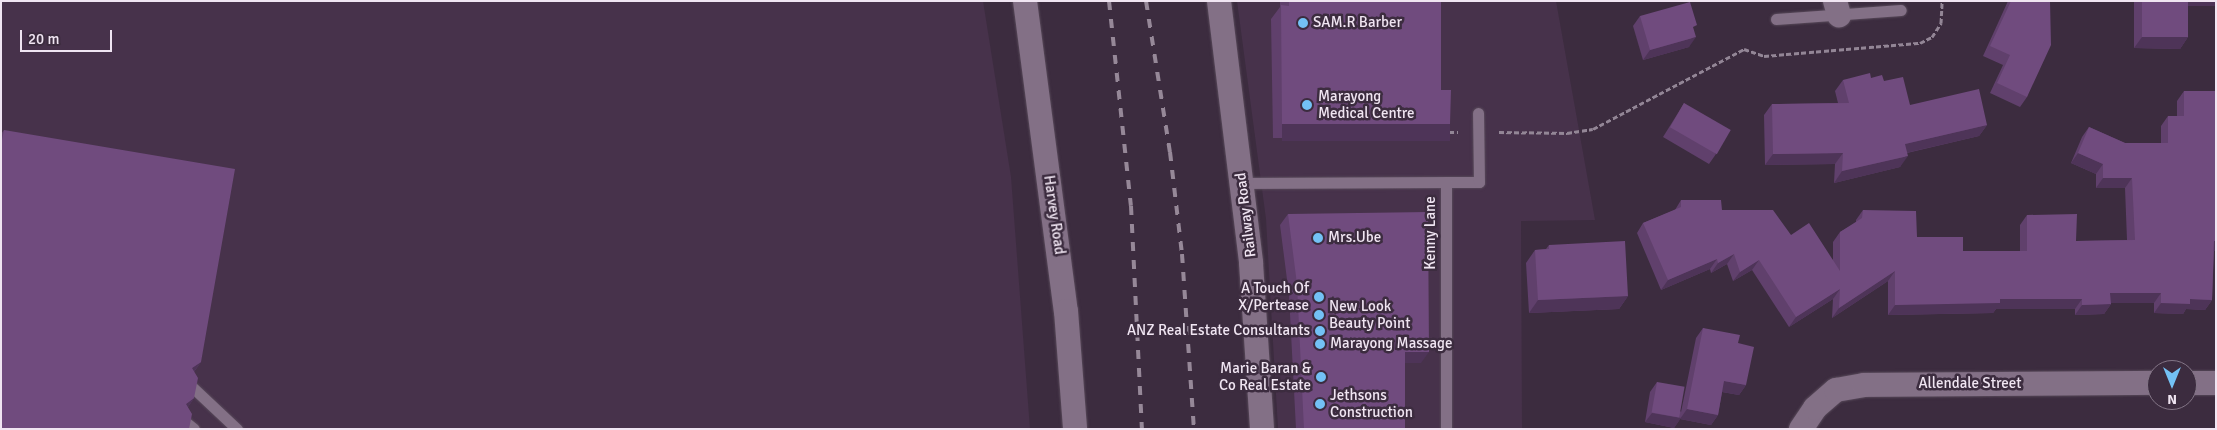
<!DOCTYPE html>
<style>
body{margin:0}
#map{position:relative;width:2217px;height:430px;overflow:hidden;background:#3c2c3f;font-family:Signika,sans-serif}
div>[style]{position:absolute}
.built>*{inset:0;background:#47324b}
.path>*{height:3px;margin-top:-1.5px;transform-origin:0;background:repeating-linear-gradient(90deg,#938696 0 5px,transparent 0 7.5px)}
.roads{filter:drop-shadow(0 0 1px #584a5a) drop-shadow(0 0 1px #584a5a)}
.service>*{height:11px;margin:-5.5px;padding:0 5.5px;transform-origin:5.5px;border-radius:5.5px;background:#837086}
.minor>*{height:24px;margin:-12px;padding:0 12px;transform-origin:12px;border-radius:12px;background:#837086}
.rail>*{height:4px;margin-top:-2px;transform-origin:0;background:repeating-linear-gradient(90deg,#968898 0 9px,transparent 0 18px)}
.wall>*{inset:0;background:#60406c}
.shaded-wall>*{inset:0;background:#4e3458;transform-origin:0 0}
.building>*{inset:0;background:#704b7e;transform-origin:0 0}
.dots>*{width:14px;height:14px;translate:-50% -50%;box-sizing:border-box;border:2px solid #3c2c3f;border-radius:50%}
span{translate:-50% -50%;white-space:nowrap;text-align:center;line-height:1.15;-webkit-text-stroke:5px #3c2c3f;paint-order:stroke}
.poi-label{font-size:15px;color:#f0e5f2}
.left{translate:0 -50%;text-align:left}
.right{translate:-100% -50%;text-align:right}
.street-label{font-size:15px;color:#f0e5f2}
.frame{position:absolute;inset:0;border:2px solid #f0e5f2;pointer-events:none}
.north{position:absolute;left:2147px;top:360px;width:50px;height:50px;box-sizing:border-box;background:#3c2c3f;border:1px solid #847687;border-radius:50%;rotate:180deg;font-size:14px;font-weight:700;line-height:20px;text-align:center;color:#f0e5f2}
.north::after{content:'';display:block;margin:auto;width:18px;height:22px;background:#73c1f5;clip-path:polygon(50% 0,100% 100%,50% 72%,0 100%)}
.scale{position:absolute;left:20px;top:30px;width:92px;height:22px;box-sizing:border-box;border:2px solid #f0e5f2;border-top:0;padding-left:6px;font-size:15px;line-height:18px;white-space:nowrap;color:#f0e5f2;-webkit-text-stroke:4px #3c2c3f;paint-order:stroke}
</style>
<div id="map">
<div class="built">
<i style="clip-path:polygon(1px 1px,983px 1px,1011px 177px,1030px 429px,1px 429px)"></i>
<i style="clip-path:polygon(1237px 1px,1556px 1px,1595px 220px,1521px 221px,1522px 429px,1278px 429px,1266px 219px)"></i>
</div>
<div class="path">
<i style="left:1442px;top:132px;width:16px"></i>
<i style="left:1499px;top:132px;width:68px;rotate:0.8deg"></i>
<i style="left:1567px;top:133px;width:26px;rotate:-9deg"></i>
<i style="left:1593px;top:129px;width:171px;rotate:-27.9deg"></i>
<i style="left:1744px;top:49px;width:21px;rotate:19deg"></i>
<i style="left:1764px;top:56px;width:157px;rotate:-4.8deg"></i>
<i style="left:1920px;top:43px;width:13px;rotate:-27deg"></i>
<i style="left:1932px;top:37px;width:17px;rotate:-57deg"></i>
<i style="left:1941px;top:23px;width:22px;rotate:-87deg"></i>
</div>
<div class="roads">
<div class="service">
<i style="left:1776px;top:19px;width:125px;rotate:-4.1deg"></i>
<i style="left:1446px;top:182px;width:33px"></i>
<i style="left:1479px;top:182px;width:69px;rotate:-90.8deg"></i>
<i style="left:1242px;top:183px;width:204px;rotate:-0.3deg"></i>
<i style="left:1446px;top:182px;width:247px;rotate:90deg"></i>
<i style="left:189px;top:384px;width:66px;rotate:43.2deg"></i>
<i style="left:183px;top:420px;width:14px;rotate:39deg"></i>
</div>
<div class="minor">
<i style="left:1025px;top:1px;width:313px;rotate:82.5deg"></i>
<i style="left:1066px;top:311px;width:118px;rotate:85.6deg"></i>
<i style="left:1219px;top:1px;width:264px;rotate:83deg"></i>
<i style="left:1251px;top:263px;width:166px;rotate:86.2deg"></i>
<i style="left:1835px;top:1px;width:15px;rotate:74deg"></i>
<i style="left:2187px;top:383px;width:29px"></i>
<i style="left:1801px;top:429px;width:25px;rotate:-56deg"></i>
<i style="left:1815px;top:408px;width:28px;rotate:-41deg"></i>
<i style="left:1836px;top:390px;width:28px;rotate:-10deg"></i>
<i style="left:1864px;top:385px;width:293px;rotate:-0.4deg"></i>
</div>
</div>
<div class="rail">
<i style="left:1109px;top:1px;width:206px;rotate:83.9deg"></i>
<i style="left:1131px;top:206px;width:223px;rotate:87.2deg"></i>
<i style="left:1146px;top:1px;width:153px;rotate:81deg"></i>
<i style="left:1170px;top:152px;width:103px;rotate:83.3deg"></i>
<i style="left:1182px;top:254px;width:175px;rotate:86.1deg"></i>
</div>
<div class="wall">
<i style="clip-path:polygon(1280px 1px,1441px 1px,1441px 90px,1450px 124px,1441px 138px,1273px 138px,1271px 19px,1280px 7px)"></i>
<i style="clip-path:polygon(2008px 1px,2050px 1px,2027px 97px,2020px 107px,1990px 93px,2003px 65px,1983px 56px)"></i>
<i style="clip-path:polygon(2134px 1px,2216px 1px,2188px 5px,2188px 37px,2180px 49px,2134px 48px)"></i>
<i style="clip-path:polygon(1640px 16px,1694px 30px,1689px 47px,1643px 60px,1633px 26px)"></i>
<i style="clip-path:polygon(1871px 78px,1884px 81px,1910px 105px,1987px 125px,1979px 136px,1907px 153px,1900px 167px,1834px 183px,1835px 164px,1765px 165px,1764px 115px,1772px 104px,1838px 103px,1835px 91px,1843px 80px)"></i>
<i style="clip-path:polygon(2184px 91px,2216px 251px,2214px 251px,2212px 300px,2205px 310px,2186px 309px,2183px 314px,2154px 313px,2154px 303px,2111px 303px,2111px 304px,2104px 314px,2075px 315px,2075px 309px,1996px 309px,1993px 313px,1888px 315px,1888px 281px,1832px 318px,1833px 299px,1789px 327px,1752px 270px,1733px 281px,1727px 264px,1711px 273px,1710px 269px,1661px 290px,1637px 233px,1643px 223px,1675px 210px,1681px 200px,1722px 210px,1791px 235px,1833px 260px,1833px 242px,1840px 232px,1856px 223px,1856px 220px,1863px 210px,1917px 237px,1963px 251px,2020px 251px,2020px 225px,2027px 215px,2076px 241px,2127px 240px,2125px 188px,2096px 188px,2096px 174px,2071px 163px,2082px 137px,2089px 127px,2125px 143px,2161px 143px,2161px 126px,2168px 116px,2177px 116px,2177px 101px)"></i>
<i style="clip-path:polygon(1684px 103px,1716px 154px,1709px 164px,1663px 137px,1678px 113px)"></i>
<i style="clip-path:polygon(4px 130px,201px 362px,194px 372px,194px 398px,188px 407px,1px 429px,1px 134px)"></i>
<i style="clip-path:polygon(1288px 214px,1421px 363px,1405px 363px,1405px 429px,1296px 429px,1289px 295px,1280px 225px)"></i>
<i style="clip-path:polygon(1549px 245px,1628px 296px,1619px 309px,1529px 313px,1526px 263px,1535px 250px,1546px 249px)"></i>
<i style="clip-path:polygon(1703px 328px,1738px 343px,1746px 385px,1739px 395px,1722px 392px,1718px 415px,1711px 425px,1680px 419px,1674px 428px,1645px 422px,1650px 392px,1657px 382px,1681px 412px,1696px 338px)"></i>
</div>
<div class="shaded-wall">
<i style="left:2183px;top:1px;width:33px;height:5px"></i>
<i style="clip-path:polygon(1696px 37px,1689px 47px,1643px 60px,1650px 50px)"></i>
<i style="clip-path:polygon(2142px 37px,2188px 37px,2180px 49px,2134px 48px)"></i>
<i style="left:1282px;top:124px;width:168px;height:17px"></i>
<i style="clip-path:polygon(1987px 125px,1979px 136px,1897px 155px,1905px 144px)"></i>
<i style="clip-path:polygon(1843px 153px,1835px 164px,1765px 165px,1773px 154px)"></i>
<i style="clip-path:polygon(2078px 153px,2103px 164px,2096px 174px,2071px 163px)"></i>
<i style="clip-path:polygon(1908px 156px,1900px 167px,1834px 183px,1842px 171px)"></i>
<i style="clip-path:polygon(2103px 178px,2132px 178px,2125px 188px,2096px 188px)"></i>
<i style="clip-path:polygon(2214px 241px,2216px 241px,2216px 251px,2207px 251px)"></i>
<i style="clip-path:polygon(1734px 254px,1727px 264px,1711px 273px,1718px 263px)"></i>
<i style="clip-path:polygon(1717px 259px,1710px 269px,1661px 290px,1668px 280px)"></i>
<i style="clip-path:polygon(1759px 260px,1752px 270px,1733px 281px,1740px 272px)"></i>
<i style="clip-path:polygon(1895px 271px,1888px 281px,1832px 318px,1839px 308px)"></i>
<i style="clip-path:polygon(1840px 289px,1833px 299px,1789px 327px,1796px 317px)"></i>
<i style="clip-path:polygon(2110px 293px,2161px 293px,2154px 303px,2103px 303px)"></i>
<i style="clip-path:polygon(1628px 296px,1619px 309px,1529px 313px,1538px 300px)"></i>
<i style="clip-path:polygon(2000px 299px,2082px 299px,2075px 309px,1996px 309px,1993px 313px,1888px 315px,1895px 305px)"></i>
<i style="clip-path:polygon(2190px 299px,2212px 300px,2205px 310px,2186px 309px,2183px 314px,2154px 313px,2161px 303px)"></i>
<i style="clip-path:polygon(2111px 304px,2104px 314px,2075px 315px,2082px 305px)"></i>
<i style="clip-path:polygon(1405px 352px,1429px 352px,1421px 363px,1397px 363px)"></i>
<i style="clip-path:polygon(201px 362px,190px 377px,192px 368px)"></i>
<i style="clip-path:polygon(1724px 381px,1746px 385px,1739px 395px,1717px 391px)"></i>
<i style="clip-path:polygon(194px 398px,184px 413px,186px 404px)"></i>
<i style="clip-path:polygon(1687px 409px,1718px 415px,1711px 425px,1680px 419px)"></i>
<i style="clip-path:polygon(1652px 413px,1681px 418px,1674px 428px,1645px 422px)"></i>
</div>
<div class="building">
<i style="clip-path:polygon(1289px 1px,1441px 1px,1441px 90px,1451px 90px,1450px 124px,1282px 124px,1281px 5px,1289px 6px)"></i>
<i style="clip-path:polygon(2011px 1px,2050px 1px,2051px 45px,2027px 97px,1997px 83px,2010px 55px,1990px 46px)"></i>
<i style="left:2142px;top:1px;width:46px;height:36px"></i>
<i style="clip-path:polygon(1690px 2px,1697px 25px,1693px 27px,1696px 37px,1650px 50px,1640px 16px)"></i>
<i style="clip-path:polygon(1870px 73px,1871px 78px,1882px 75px,1884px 81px,1903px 77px,1910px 105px,1979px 89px,1987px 125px,1905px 144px,1908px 156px,1842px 171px,1843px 153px,1773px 154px,1772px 104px,1849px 103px,1843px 80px)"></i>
<i style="clip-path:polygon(2184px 91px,2216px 91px,2216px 241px,2214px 241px,2212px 300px,2190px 299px,2190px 304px,2161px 303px,2161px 293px,2110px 293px,2111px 304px,2082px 305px,2082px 299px,2000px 299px,2000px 303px,1895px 305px,1895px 271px,1839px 308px,1840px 289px,1796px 317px,1759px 260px,1740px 272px,1734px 254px,1718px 263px,1717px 259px,1668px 280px,1643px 223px,1681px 207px,1681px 200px,1721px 200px,1722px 210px,1773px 210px,1791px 235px,1809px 223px,1840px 271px,1840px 232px,1862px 218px,1863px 210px,1916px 211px,1917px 237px,1963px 237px,1963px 251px,2027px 251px,2027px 215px,2077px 214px,2076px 241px,2135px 240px,2132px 178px,2103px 178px,2103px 164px,2078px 153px,2089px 127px,2125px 143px,2168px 143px,2168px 116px,2184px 116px)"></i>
<i style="left:1684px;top:103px;width:54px;height:28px;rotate:30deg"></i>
<i style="clip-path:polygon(4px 130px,235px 169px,201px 362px,192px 368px,198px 378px,194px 398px,186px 404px,192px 414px,189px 429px,1px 429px,1px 145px)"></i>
<i style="clip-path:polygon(1428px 212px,1429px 352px,1405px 352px,1405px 429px,1304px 429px,1297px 284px,1288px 214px)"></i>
<i style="clip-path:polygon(1625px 241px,1628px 296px,1538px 300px,1535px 250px,1549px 249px,1549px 245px)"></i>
<i style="clip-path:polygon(1703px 328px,1740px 335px,1738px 343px,1754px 347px,1746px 385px,1724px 381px,1718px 415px,1687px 409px)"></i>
<i style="left:1657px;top:382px;width:28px;height:31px;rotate:10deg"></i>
</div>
<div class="dots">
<i style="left:1303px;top:23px;background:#73c1f5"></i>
<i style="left:1307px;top:105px;background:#73c1f5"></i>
<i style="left:1318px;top:238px;background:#73c1f5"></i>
<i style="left:1319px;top:297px;background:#73c1f5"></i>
<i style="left:1319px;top:315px;background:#73c1f5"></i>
<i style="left:1320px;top:331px;background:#73c1f5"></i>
<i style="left:1320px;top:344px;background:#73c1f5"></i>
<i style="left:1321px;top:377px;background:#73c1f5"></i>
<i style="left:1320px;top:404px;background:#73c1f5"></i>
</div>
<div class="poi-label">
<span class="left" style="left:1313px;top:23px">SAM.R Barber</span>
<span class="left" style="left:1318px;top:105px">Marayong<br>Medical Centre</span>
<span class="left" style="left:1328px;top:238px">Mrs.Ube</span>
<span class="right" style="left:1309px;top:297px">A Touch Of<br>X/Pertease</span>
<span class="left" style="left:1329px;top:315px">New Look<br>Beauty Point</span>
<span class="right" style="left:1310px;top:331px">ANZ Real Estate Consultants</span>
<span class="left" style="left:1330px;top:344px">Marayong Massage</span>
<span class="right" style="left:1311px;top:377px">Marie Baran &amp;<br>Co Real Estate</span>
<span class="left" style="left:1330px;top:404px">Jethsons<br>Construction</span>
</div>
<div class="street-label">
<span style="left:1054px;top:215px;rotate:82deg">Harvey Road</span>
<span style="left:1246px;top:215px;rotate:-97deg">Railway Road</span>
<span style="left:1431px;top:233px;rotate:-90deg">Kenny Lane</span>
<span style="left:1970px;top:384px">Allendale Street</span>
</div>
<div class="frame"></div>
<div class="north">N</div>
<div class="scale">20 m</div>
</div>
